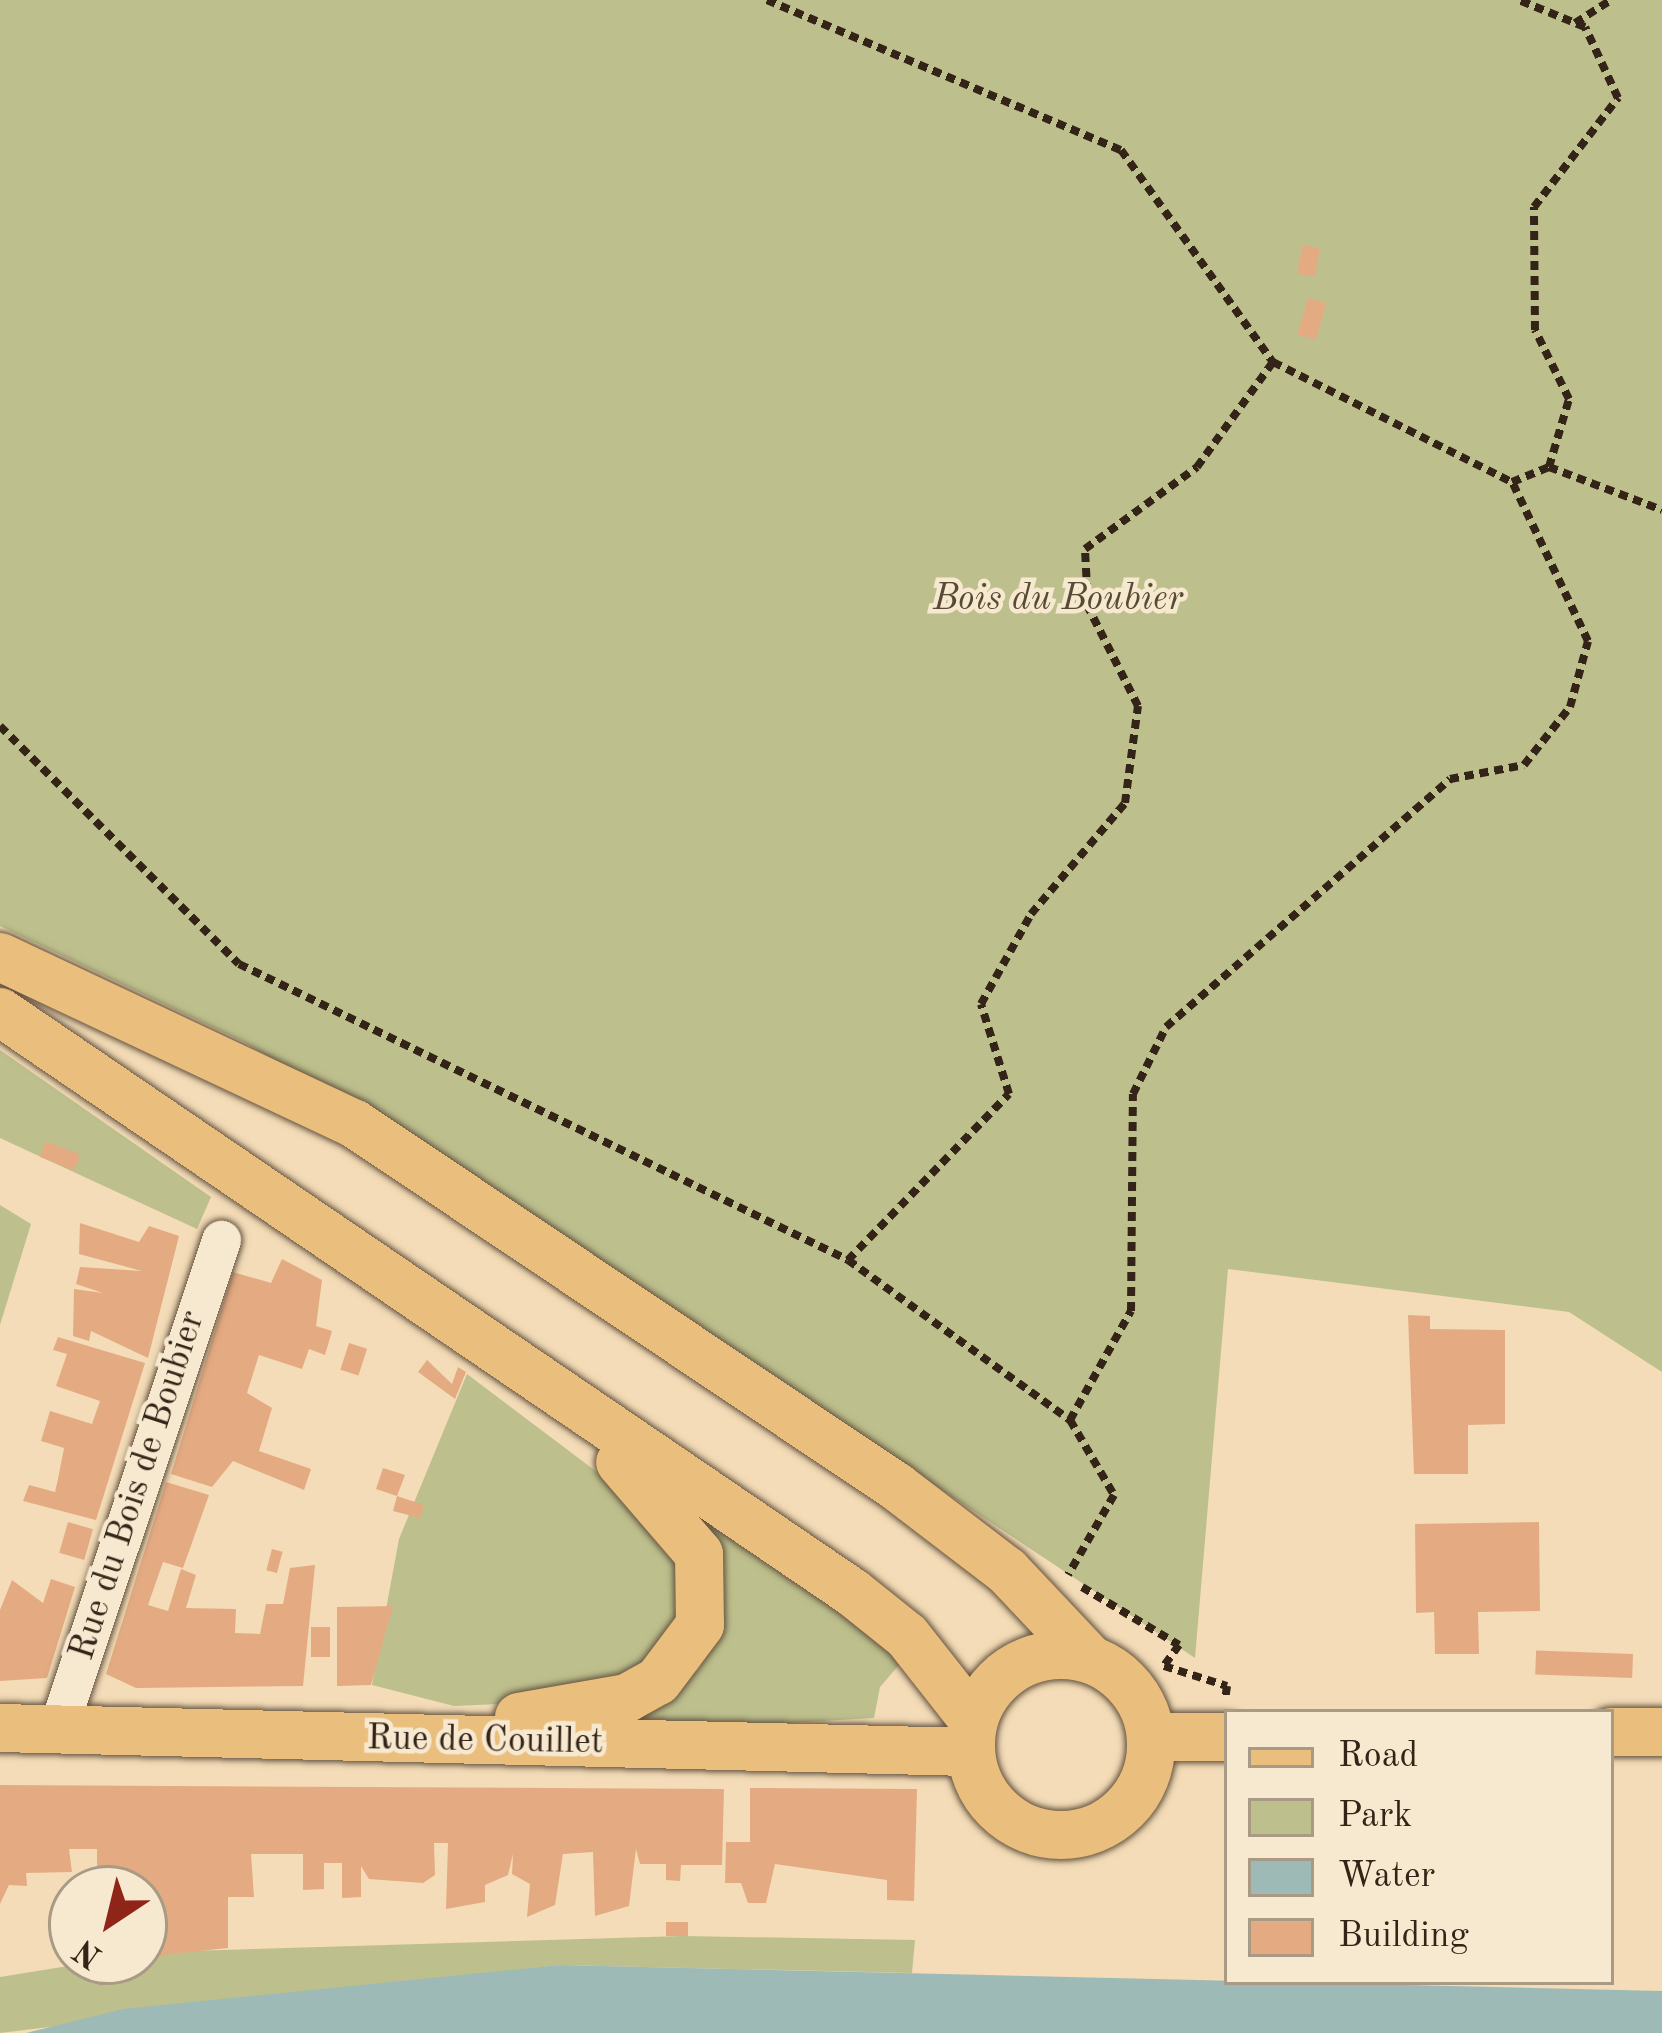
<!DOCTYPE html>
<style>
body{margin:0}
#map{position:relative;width:1662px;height:2033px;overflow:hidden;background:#f3dcb7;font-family:"Old Standard TT",serif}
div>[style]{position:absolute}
.green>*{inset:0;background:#bdc08d}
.water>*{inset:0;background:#9ebab6}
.building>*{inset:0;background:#e4ab82;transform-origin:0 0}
.path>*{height:8px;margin-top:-4px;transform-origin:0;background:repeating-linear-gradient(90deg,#342417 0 9px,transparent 0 15px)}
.roads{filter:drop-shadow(0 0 3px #64523f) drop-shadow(0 0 3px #64523f)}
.minor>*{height:39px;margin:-19.5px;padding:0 19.5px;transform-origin:19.5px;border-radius:19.5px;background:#f7e8d0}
.major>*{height:48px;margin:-24px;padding:0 24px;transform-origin:24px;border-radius:24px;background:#eabe7c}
.major>.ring{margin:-24px;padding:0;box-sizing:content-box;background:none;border:48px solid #eabe7c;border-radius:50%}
span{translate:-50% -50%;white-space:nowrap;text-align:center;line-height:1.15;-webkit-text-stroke:9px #f7e8d0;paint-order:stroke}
.park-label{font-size:36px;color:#564b34;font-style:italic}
.street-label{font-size:36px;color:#342417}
.legend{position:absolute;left:1224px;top:1709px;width:390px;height:276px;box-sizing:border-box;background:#f7e8d0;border:3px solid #a99a86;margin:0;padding:15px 21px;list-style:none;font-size:36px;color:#342417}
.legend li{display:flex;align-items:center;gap:24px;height:60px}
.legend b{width:60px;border:3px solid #a99a86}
.north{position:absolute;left:48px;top:1865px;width:120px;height:120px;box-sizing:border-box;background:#f7e8d0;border:3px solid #a99a86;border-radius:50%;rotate:215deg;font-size:33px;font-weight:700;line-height:48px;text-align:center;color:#342417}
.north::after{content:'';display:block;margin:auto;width:42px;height:54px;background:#8f2418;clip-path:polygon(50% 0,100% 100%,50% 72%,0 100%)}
</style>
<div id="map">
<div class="green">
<i style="clip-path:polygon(0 0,1662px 0,1662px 1372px,1569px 1312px,1228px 1269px,1195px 1658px,448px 1162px,244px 1042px,0 926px)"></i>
<i style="clip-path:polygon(0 1050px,211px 1197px,197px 1229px,0 1138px)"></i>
<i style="clip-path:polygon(0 1205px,31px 1224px,0 1325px)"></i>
<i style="clip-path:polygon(467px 1374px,658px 1518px,688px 1603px,635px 1676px,548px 1702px,454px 1706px,372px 1685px,399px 1539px)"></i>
<i style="clip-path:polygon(716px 1516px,905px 1658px,880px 1687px,874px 1718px,651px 1731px,634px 1716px,699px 1669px,716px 1637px,707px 1530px)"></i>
<i style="clip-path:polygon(682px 1936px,915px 1940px,912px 1973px,560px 1965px,0 2033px,0 1977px,155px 1952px)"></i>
</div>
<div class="water">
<i style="clip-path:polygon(560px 1965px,1662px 1991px,1662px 2033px,26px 2033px,123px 2009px)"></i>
</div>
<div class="building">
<i style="left:1302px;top:245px;width:18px;height:29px;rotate:9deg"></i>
<i style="left:1308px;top:298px;width:19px;height:38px;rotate:16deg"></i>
<i style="left:46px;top:1141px;width:37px;height:17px;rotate:22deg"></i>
<i style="clip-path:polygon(80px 1223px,139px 1242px,149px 1226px,179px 1236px,148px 1358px,91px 1331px,89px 1341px,73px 1336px,74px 1289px,103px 1293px,76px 1284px,80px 1267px,142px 1271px,79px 1254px)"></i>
<i style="clip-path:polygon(282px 1259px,322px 1280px,316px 1326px,332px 1331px,325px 1355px,309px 1349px,302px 1369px,259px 1355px,247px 1393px,272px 1408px,259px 1451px,311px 1469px,304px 1490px,233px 1461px,212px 1487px,171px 1474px,233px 1272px,271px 1283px)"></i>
<i style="clip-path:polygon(1408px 1315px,1430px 1316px,1430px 1329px,1505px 1330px,1505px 1424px,1468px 1425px,1468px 1474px,1414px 1474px)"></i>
<i style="clip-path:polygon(58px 1337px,145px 1363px,96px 1520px,23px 1501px,29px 1485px,55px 1492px,58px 1479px,64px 1448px,41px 1441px,50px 1411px,92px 1424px,100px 1401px,56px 1386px,67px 1354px,53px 1350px)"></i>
<i style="left:349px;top:1343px;width:19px;height:28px;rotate:18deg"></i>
<i style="clip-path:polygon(427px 1360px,452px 1384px,458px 1367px,466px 1372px,455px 1399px,418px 1372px)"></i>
<i style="clip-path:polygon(383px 1468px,405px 1475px,397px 1496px,424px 1505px,420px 1518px,393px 1511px,397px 1496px,376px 1489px)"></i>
<i style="clip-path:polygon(166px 1482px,209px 1495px,183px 1568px,163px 1562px,148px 1605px,168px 1611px,181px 1569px,196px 1575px,186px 1608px,236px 1609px,235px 1633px,260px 1634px,266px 1604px,283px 1604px,290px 1568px,315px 1565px,303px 1686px,136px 1688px,106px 1674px)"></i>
<i style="left:68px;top:1522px;width:26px;height:32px;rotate:16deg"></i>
<i style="clip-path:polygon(1539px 1522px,1540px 1611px,1478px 1612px,1479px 1654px,1435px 1654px,1434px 1612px,1416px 1613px,1415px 1524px)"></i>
<i style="left:272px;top:1549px;width:11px;height:22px;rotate:15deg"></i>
<i style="clip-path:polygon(51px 1579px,75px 1587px,47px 1678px,0 1681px,0 1610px,12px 1580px,43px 1603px)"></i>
<i style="clip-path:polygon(393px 1606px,371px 1685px,337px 1686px,337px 1607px)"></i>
<i style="left:311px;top:1627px;width:19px;height:30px"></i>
<i style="left:1633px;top:1654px;width:24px;height:97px;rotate:92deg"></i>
<i style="clip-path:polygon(0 1785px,724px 1789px,722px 1865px,681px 1865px,680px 1881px,666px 1880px,666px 1864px,640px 1864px,636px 1849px,629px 1906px,595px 1916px,593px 1852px,563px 1854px,555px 1905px,527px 1917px,530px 1884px,512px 1874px,513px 1854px,508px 1875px,485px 1885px,485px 1902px,446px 1909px,448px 1843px,434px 1843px,435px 1875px,423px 1883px,369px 1879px,361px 1866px,361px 1897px,342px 1898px,342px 1863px,324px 1863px,324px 1889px,303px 1890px,303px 1854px,251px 1854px,254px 1897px,228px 1897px,228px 1948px,144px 1957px,144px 1889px,126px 1889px,124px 1869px,97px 1869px,97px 1849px,69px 1849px,72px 1872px,26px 1873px,27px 1886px,9px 1885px,0 1904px)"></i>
<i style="clip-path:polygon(750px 1788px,917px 1789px,914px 1901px,887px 1900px,887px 1880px,775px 1864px,766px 1903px,748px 1903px,741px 1883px,725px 1883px,726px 1842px,750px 1842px)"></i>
<i style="left:666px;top:1922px;width:22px;height:14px"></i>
</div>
<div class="path">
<i style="left:767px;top:0;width:384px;rotate:23deg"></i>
<i style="left:1121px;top:150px;width:261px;rotate:54.4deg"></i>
<i style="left:1273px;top:362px;width:267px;rotate:26.7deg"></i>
<i style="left:1512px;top:482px;width:40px;rotate:-22deg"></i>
<i style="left:1549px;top:467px;width:71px;rotate:-73.6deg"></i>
<i style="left:1569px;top:399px;width:77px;rotate:-116.2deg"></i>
<i style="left:1535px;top:330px;width:123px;rotate:-90.5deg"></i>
<i style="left:1534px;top:207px;width:138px;rotate:-52.4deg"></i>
<i style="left:1618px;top:98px;width:78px;rotate:-114.9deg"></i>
<i style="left:1585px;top:27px;width:71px;rotate:-157.8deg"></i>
<i style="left:1575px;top:23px;width:43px;rotate:-32.6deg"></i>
<i style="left:1549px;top:467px;width:121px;rotate:20.8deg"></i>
<i style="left:0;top:726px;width:337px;rotate:44.9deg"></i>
<i style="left:239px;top:964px;width:677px;rotate:25.92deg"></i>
<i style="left:848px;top:1260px;width:274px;rotate:35.8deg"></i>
<i style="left:1070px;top:1420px;width:87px;rotate:59.6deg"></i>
<i style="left:1114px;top:1495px;width:92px;rotate:119.9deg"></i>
<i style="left:848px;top:1260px;width:231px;rotate:-45.9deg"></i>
<i style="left:1009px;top:1094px;width:94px;rotate:-107.3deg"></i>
<i style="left:981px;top:1004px;width:103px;rotate:-60.9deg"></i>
<i style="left:1031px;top:914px;width:145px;rotate:-49.7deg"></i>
<i style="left:1125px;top:803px;width:98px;rotate:-82.4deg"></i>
<i style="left:1138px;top:706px;width:111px;rotate:-116.8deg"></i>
<i style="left:1088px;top:607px;width:58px;rotate:-93deg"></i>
<i style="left:1085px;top:549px;width:139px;rotate:-36.2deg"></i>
<i style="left:1197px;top:467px;width:130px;rotate:-54.1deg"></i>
<i style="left:1070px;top:1420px;width:125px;rotate:-60.8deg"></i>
<i style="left:1131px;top:1311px;width:217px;rotate:-89.5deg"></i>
<i style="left:1133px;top:1094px;width:75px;rotate:-63.8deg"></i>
<i style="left:1166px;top:1027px;width:377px;rotate:-41.1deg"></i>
<i style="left:1450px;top:779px;width:75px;rotate:-10.7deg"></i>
<i style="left:1524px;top:765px;width:74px;rotate:-51.6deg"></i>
<i style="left:1570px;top:707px;width:68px;rotate:-74.7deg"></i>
<i style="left:1588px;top:641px;width:176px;rotate:-115.5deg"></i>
<i style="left:1082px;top:1587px;width:113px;rotate:30.9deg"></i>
<i style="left:1179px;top:1645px;width:26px;rotate:126deg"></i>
<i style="left:1164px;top:1666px;width:66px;rotate:17.6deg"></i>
<i style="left:1227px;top:1686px;width:14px;rotate:98deg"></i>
</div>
<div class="roads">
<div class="minor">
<i style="left:57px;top:1731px;width:518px;rotate:-71.53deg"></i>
</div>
<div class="major">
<i style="left:0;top:957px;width:392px;rotate:25.2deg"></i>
<i style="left:355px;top:1124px;width:652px;rotate:33.81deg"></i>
<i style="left:897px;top:1487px;width:138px;rotate:37.4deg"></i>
<i style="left:1007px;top:1571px;width:120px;rotate:46.7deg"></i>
<i style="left:0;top:1012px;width:1031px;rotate:34.25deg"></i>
<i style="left:852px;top:1592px;width:70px;rotate:38.7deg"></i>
<i style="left:907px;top:1636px;width:108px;rotate:51.8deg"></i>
<i class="ring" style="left:971px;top:1655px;width:132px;height:132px"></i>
<i style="left:519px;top:1717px;width:110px;rotate:-10deg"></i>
<i style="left:627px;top:1698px;width:35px;rotate:-29deg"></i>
<i style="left:658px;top:1681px;width:70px;rotate:-53.1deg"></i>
<i style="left:700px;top:1625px;width:71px;rotate:-90.8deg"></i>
<i style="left:699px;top:1554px;width:121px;rotate:-130.7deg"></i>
<i style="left:0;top:1728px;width:969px;rotate:1.42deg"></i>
<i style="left:1611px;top:1732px;width:51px"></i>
<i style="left:1151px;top:1737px;width:76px"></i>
</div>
</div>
<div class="park-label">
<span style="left:1058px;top:601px">Bois du Boubier</span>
</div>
<div class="street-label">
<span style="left:139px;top:1486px;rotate:-72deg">Rue du Bois de Boubier</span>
<span style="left:485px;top:1742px;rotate:1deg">Rue de Couillet</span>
</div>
<ul class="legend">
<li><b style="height:15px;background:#eabe7c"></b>Road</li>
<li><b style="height:33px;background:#bdc08d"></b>Park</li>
<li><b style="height:33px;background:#9ebab6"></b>Water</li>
<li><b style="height:33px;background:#e4ab82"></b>Building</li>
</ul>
<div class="north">N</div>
</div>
